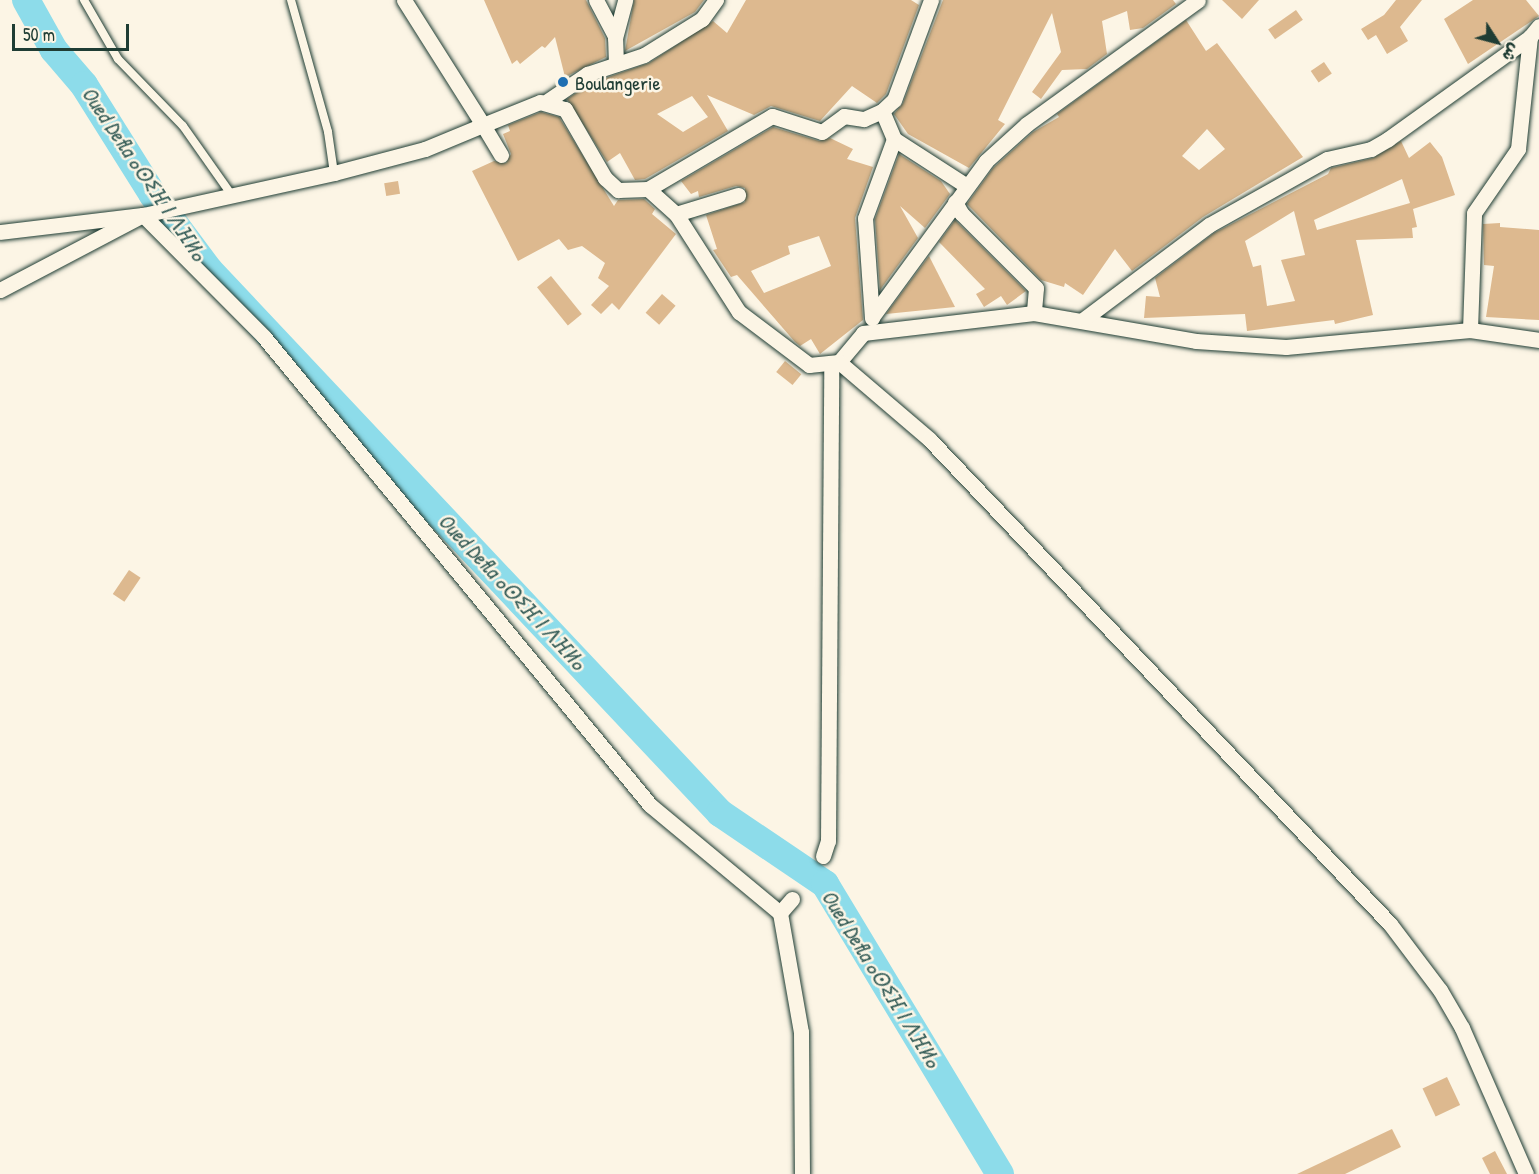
<!DOCTYPE html>
<meta charset="utf-8">
<style>
body{margin:0}
#map{position:relative;width:1539px;height:1174px;overflow:hidden;background:#fcf5e5;font-family:"Patrick Hand","Playpen Sans Arabic","Noto Sans Tifinagh",sans-serif}
div>[style]{position:absolute}
.river>*{height:28px;margin:-14px;padding:0 14px;transform-origin:14px;border-radius:14px;background:#8ddcea}
.building>*{inset:0;background:#ddb98f;transform-origin:0 0}
.roads{filter:drop-shadow(0 0 2px #1f3d34) drop-shadow(0 0 2px #1f3d34)}
.lane>*{height:8px;margin:-4px;padding:0 4px;transform-origin:4px;border-radius:4px;background:#fcf5e5}
.street>*{height:15px;margin:-7.5px;padding:0 7.5px;transform-origin:7.5px;border-radius:7.5px;background:#fcf5e5}
.dots>*{width:16px;height:16px;translate:-50% -50%;box-sizing:border-box;border:3px solid #fcf5e5;border-radius:50%}
span{translate:-50% -50%;white-space:nowrap;text-align:center;line-height:1.15;-webkit-text-stroke:5px #fcf5e5;paint-order:stroke}
.poi-label{font-size:20px;color:#1f3d34}
.left{translate:0 -50%;text-align:left}
.water-label{font-size:21px;color:#355d58;font-style:italic}
.north{position:absolute;left:1467px;top:12px;width:60px;height:60px;-webkit-text-stroke:4px #fcf5e5;paint-order:stroke;rotate:126deg;font-size:16px;font-weight:700;line-height:24px;text-align:center;color:#1f3d34}
.north::after{content:'';display:block;margin:auto;width:21px;height:27px;background:#1f3d34;clip-path:polygon(50% 0,100% 100%,50% 72%,0 100%)}
.scale{position:absolute;left:12px;top:24px;width:117px;height:27px;box-sizing:border-box;border:3px solid #1f3d34;border-top:0;padding-left:8px;font-size:18px;line-height:21px;white-space:nowrap;color:#1f3d34;-webkit-text-stroke:4px #fcf5e5;paint-order:stroke}
</style>
<div id="map">
<div class="river">
<i style="left:26px;top:0;width:57px;rotate:60.8deg"></i>
<i style="left:54px;top:50px;width:46px;rotate:49.4deg"></i>
<i style="left:84px;top:85px;width:130px;rotate:57.9deg"></i>
<i style="left:153px;top:195px;width:94px;rotate:53.3deg"></i>
<i style="left:209px;top:270px;width:746px;rotate:46.74deg"></i>
<i style="left:720px;top:813px;width:127px;rotate:34.1deg"></i>
<i style="left:825px;top:884px;width:339px;rotate:58.9deg"></i>
</div>
<div class="building">
<i style="clip-path:polygon(484px 0,586px 0,605px 38px,606px 57px,565px 77px,555px 37px,545px 48px,542px 46px,520px 64px,517px 60px,512px 64px)"></i>
<i style="clip-path:polygon(634px 0,704px 0,695px 12px,625px 51px)"></i>
<i style="clip-path:polygon(evenodd,746px 0,911px 0,919px 5px,886px 94px,877px 103px,852px 86px,820px 121px,771px 106px,754px 115px,707px 95px,728px 131px,645px 179px,635px 180px,620px 153px,607px 162px,567px 99px,591px 83px,649px 63px,713px 21px,727px 33px,746px 0,692px 96px,708px 117px,683px 132px,657px 114px,692px 96px)"></i>
<i style="clip-path:polygon(943px 0,1173px 0,1176px 4px,1143px 28px,1130px 30px,1127px 11px,1102px 21px,1107px 54px,1087px 69px,1062px 70px,1041px 99px,1032px 92px,1061px 52px,1052px 13px,998px 120px,1005px 124px,969px 168px,908px 134px,894px 114px,903px 103px)"></i>
<i style="clip-path:polygon(1222px 0,1259px 0,1242px 19px)"></i>
<i style="clip-path:polygon(1396px 0,1422px 0,1400px 27px,1408px 41px,1387px 54px,1376px 35px,1368px 40px,1361px 29px,1384px 15px)"></i>
<i style="clip-path:polygon(1473px 0,1526px 0,1539px 16px,1468px 64px,1444px 19px)"></i>
<i style="left:1296px;top:10px;width:12px;height:34px;rotate:55deg"></i>
<i style="clip-path:polygon(evenodd,1186px 20px,1206px 51px,1217px 43px,1303px 157px,1203px 217px,1132px 271px,1115px 249px,1083px 295px,1065px 283px,1064px 287px,1041px 280px,967px 204px,993px 168px,1033px 132px,1059px 117px,1057px 114px,1186px 20px,1207px 129px,1225px 149px,1199px 170px,1182px 156px,1207px 129px)"></i>
<i style="left:1324px;top:62px;width:14px;height:16px;rotate:56deg"></i>
<i style="clip-path:polygon(541px 112px,559px 117px,614px 206px,618px 200px,644px 199px,655px 209px,652px 214px,676px 234px,619px 310px,612px 303px,601px 314px,591px 305px,609px 286px,598px 278px,605px 263px,582px 246px,568px 250px,559px 239px,518px 261px,472px 171px,494px 161px,506px 163px,511px 154px,503px 134px,510px 131px,508px 125px)"></i>
<i style="clip-path:polygon(evenodd,773px 127px,819px 141px,830px 138px,853px 149px,847px 159px,873px 167px,855px 218px,863px 320px,820px 354px,811px 339px,800px 346px,795px 342px,737px 275px,731px 277px,713px 250px,717px 249px,706px 215px,745px 202px,745px 188px,736px 186px,699px 197px,698px 191px,691px 194px,681px 181px,773px 127px,819px 236px,831px 266px,764px 293px,751px 271px,790px 254px,788px 246px,819px 236px)"></i>
<i style="clip-path:polygon(evenodd,1401px 141px,1409px 158px,1430px 142px,1442px 157px,1455px 195px,1413px 209px,1417px 227px,1412px 228px,1413px 238px,1356px 240px,1373px 315px,1335px 324px,1334px 320px,1247px 331px,1245px 314px,1144px 318px,1146px 296px,1160px 297px,1155px 278px,1214px 233px,1328px 174px,1331px 168px,1373px 158px,1401px 141px,1402px 179px,1410px 203px,1317px 230px,1314px 220px,1402px 179px,1401px 141px,1294px 211px,1305px 255px,1281px 260px,1295px 301px,1267px 306px,1261px 265px,1253px 267px,1245px 241px,1294px 211px)"></i>
<i style="clip-path:polygon(899px 154px,941px 181px,950px 194px,925px 228px,900px 206px,918px 238px,880px 290px,875px 219px)"></i>
<i style="left:398px;top:181px;width:13px;height:14px;rotate:81deg"></i>
<i style="clip-path:polygon(955px 220px,1026px 291px,1007px 305px,1001px 296px,984px 307px,976px 294px,985px 289px,939px 242px)"></i>
<i style="clip-path:polygon(1500px 223px,1500px 227px,1539px 230px,1539px 320px,1486px 317px,1494px 266px,1484px 265px,1483px 224px)"></i>
<i style="clip-path:polygon(929px 256px,955px 307px,886px 314px)"></i>
<i style="left:551px;top:276px;width:49px;height:18px;rotate:51deg"></i>
<i style="left:662px;top:294px;width:18px;height:25px;rotate:41deg"></i>
<i style="left:785px;top:361px;width:21px;height:14px;rotate:39deg"></i>
<i style="left:129px;top:570px;width:14px;height:29px;rotate:34deg"></i>
<i style="left:1447px;top:1077px;width:31px;height:27px;rotate:65deg"></i>
<i style="clip-path:polygon(1392px 1129px,1401px 1147px,1345px 1174px,1297px 1174px)"></i>
<i style="clip-path:polygon(1495px 1151px,1507px 1174px,1490px 1174px,1482px 1158px)"></i>
</div>
<div class="roads">
<div class="lane">
<i style="left:84px;top:0;width:68px;rotate:60deg"></i>
<i style="left:118px;top:59px;width:93px;rotate:45.9deg"></i>
<i style="left:183px;top:126px;width:83px;rotate:54.8deg"></i>
<i style="left:291px;top:0;width:137px;rotate:74.3deg"></i>
<i style="left:328px;top:132px;width:41px;rotate:81.7deg"></i>
</div>
<div class="street">
<i style="left:404px;top:0;width:148px;rotate:57.7deg"></i>
<i style="left:483px;top:125px;width:61px;rotate:-22deg"></i>
<i style="left:540px;top:102px;width:26px;rotate:16deg"></i>
<i style="left:565px;top:109px;width:80px;rotate:59.9deg"></i>
<i style="left:605px;top:178px;width:18px;rotate:43deg"></i>
<i style="left:618px;top:190px;width:30px;rotate:-2deg"></i>
<i style="left:648px;top:189px;width:38px;rotate:42deg"></i>
<i style="left:676px;top:214px;width:117px;rotate:57.3deg"></i>
<i style="left:739px;top:312px;width:88px;rotate:37.1deg"></i>
<i style="left:809px;top:365px;width:30px;rotate:-6deg"></i>
<i style="left:839px;top:362px;width:38px;rotate:-50deg"></i>
<i style="left:863px;top:333px;width:172px;rotate:-6.7deg"></i>
<i style="left:1034px;top:313px;width:164px;rotate:9.8deg"></i>
<i style="left:1196px;top:341px;width:90px;rotate:3.8deg"></i>
<i style="left:1286px;top:347px;width:185px;rotate:-5.3deg"></i>
<i style="left:1470px;top:330px;width:70px;rotate:8.2deg"></i>
<i style="left:596px;top:0;width:41px;rotate:62.2deg"></i>
<i style="left:616px;top:64px;width:26px;rotate:-92deg"></i>
<i style="left:615px;top:38px;width:39px;rotate:-75deg"></i>
<i style="left:546px;top:102px;width:50px;rotate:-34.3deg"></i>
<i style="left:587px;top:74px;width:60px;rotate:-18.4deg"></i>
<i style="left:644px;top:55px;width:68px;rotate:-31.8deg"></i>
<i style="left:702px;top:19px;width:24px;rotate:-54deg"></i>
<i style="left:894px;top:139px;width:85px;rotate:32.9deg"></i>
<i style="left:648px;top:189px;width:144px;rotate:-30.5deg"></i>
<i style="left:772px;top:116px;width:52px;rotate:17.7deg"></i>
<i style="left:822px;top:132px;width:27px;rotate:-36deg"></i>
<i style="left:844px;top:116px;width:20px;rotate:9deg"></i>
<i style="left:864px;top:119px;width:20px;rotate:-24deg"></i>
<i style="left:955px;top:202px;width:13px;rotate:61deg"></i>
<i style="left:961px;top:213px;width:106px;rotate:45deg"></i>
<i style="left:1036px;top:288px;width:25px;rotate:95deg"></i>
<i style="left:676px;top:214px;width:65px;rotate:-17deg"></i>
<i style="left:0;top:232px;width:144px;rotate:-6.8deg"></i>
<i style="left:143px;top:215px;width:172px;rotate:45.2deg"></i>
<i style="left:264px;top:337px;width:607px;rotate:50.48deg"></i>
<i style="left:650px;top:805px;width:169px;rotate:39.7deg"></i>
<i style="left:0;top:290px;width:161px;rotate:-27.7deg"></i>
<i style="left:143px;top:215px;width:196px;rotate:-12.4deg"></i>
<i style="left:334px;top:173px;width:94px;rotate:-14.8deg"></i>
<i style="left:425px;top:149px;width:63px;rotate:-22.5deg"></i>
<i style="left:483px;top:125px;width:35px;rotate:59deg"></i>
<i style="left:872px;top:317px;width:193px;rotate:-53.8deg"></i>
<i style="left:986px;top:161px;width:55px;rotate:-42.1deg"></i>
<i style="left:1027px;top:124px;width:211px;rotate:-35.9deg"></i>
<i style="left:872px;top:318px;width:100px;rotate:-94deg"></i>
<i style="left:865px;top:218px;width:84px;rotate:-69.8deg"></i>
<i style="left:894px;top:139px;width:30px;rotate:-113deg"></i>
<i style="left:882px;top:111px;width:16px;rotate:-43deg"></i>
<i style="left:894px;top:100px;width:107px;rotate:-69.7deg"></i>
<i style="left:1084px;top:319px;width:156px;rotate:-36.9deg"></i>
<i style="left:1209px;top:225px;width:135px;rotate:-29.2deg"></i>
<i style="left:1327px;top:159px;width:45px;rotate:-12.8deg"></i>
<i style="left:1371px;top:149px;width:20px;rotate:-30deg"></i>
<i style="left:1388px;top:139px;width:175px;rotate:-35.7deg"></i>
<i style="left:1470px;top:330px;width:117px;rotate:-88deg"></i>
<i style="left:1474px;top:213px;width:78px;rotate:-55.5deg"></i>
<i style="left:1518px;top:149px;width:113px;rotate:-83.9deg"></i>
<i style="left:1530px;top:37px;width:14px;rotate:-51deg"></i>
<i style="left:839px;top:362px;width:118px;rotate:40.5deg"></i>
<i style="left:929px;top:439px;width:669px;rotate:46.45deg"></i>
<i style="left:1390px;top:924px;width:83px;rotate:52.9deg"></i>
<i style="left:1440px;top:990px;width:44px;rotate:59.9deg"></i>
<i style="left:1462px;top:1028px;width:159px;rotate:66.3deg"></i>
<i style="left:823px;top:856px;width:16px;rotate:-72deg"></i>
<i style="left:828px;top:841px;width:477px;rotate:-89.6deg"></i>
<i style="left:792px;top:899px;width:18px;rotate:131deg"></i>
<i style="left:780px;top:913px;width:121px;rotate:80deg"></i>
<i style="left:801px;top:1032px;width:142px;rotate:89.6deg"></i>
</div>
</div>
<div class="dots">
<i style="left:563px;top:82px;background:#1f6fb2"></i>
</div>
<div class="poi-label">
<span class="left" style="left:575px;top:82px">Boulangerie</span>
</div>
<div class="water-label">
<span style="left:144px;top:174px;rotate:56deg">Oued Defla ⴰⵙⵉⴼ ⵏ ⴷⴼⵍⴰ</span>
<span style="left:512px;top:592px;rotate:47deg">Oued Defla ⴰⵙⵉⴼ ⵏ ⴷⴼⵍⴰ</span>
<span style="left:881px;top:979px;rotate:58deg">Oued Defla ⴰⵙⵉⴼ ⵏ ⴷⴼⵍⴰ</span>
</div>
<div class="north">ش</div>
<div class="scale">50 m</div>
</div>
